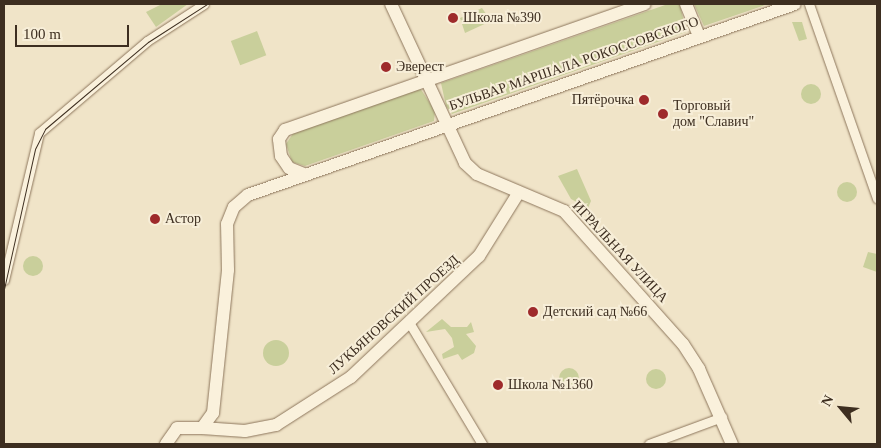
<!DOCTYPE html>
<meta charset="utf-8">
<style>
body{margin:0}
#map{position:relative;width:881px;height:448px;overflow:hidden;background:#f0e4c8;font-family:Georgia,serif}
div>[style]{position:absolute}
.green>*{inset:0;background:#c9cf9b;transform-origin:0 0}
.round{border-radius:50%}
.roads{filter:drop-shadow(0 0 1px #8d765c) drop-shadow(0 0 1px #8d765c)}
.street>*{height:9px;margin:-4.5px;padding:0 4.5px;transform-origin:4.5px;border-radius:4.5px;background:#faf1dc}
.secondary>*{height:12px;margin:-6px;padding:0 6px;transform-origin:6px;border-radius:6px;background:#faf1dc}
.tram>*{height:1px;margin:-0.5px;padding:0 0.5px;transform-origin:0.5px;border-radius:0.5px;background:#3d2e20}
.dots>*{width:14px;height:14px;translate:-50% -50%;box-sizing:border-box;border:2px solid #f7eed8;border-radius:50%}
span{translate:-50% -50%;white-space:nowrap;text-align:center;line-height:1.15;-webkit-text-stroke:4px #f7eed8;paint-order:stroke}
.poi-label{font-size:14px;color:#3d2e20}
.left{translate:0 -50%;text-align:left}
.right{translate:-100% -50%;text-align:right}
.street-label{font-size:14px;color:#3d2e20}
.frame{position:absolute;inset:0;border:5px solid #3d2e20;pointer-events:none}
.north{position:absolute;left:816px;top:383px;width:50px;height:50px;-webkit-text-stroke:4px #f7eed8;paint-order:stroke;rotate:298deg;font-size:14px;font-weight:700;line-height:20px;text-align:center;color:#3d2e20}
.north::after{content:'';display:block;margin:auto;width:18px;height:22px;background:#3d2e20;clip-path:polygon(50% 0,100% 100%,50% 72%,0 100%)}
.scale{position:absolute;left:15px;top:25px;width:114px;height:22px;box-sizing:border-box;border:2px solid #3d2e20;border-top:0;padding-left:6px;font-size:15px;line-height:18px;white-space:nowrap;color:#3d2e20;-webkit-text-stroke:4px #f7eed8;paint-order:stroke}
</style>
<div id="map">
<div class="green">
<i style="clip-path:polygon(162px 4px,188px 4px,156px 27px,146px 12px)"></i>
<i style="clip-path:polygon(668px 4px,680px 4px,686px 32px,452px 114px,446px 106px,441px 83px)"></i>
<i style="clip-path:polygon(694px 4px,768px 4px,704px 26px)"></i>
<i style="clip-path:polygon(482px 8px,491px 21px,465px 33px,460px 18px)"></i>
<i style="clip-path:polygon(792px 22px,802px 22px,807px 39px,799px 41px)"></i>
<i style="left:257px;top:31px;width:26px;height:28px;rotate:69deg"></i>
<i class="round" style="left:801px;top:84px;width:20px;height:20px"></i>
<i style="clip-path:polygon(420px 88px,435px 111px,434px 121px,305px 166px,292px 162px,286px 144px,294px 132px)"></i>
<i style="clip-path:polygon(577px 169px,591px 201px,588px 208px,571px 199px,558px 176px)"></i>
<i class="round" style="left:837px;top:182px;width:20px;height:20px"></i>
<i style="clip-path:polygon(868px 252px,877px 254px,877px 272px,863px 267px)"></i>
<i class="round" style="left:23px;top:256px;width:20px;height:20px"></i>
<i style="clip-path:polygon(442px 319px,451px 327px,467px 327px,471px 322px,474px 332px,466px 334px,476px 346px,474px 353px,462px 360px,458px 354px,443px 359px,442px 354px,454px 347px,452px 338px,445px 329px,426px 332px)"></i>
<i class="round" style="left:263px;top:340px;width:26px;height:26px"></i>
<i class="round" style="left:559px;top:368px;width:20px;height:20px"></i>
<i class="round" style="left:646px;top:369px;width:20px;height:20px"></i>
</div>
<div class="roads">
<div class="street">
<i style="left:809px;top:4px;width:206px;rotate:70.7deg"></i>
<i style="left:4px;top:280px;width:151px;rotate:-76.6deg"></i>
<i style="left:39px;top:133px;width:142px;rotate:-40.4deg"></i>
<i style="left:147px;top:41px;width:68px;rotate:-33deg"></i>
<i style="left:410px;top:324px;width:140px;rotate:59deg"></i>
<i style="left:649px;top:444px;width:78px;rotate:-20.3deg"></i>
</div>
<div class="secondary">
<i style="left:391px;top:4px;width:175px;rotate:65deg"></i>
<i style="left:465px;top:163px;width:16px;rotate:43deg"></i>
<i style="left:477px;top:174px;width:95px;rotate:23deg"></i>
<i style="left:564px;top:211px;width:178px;rotate:48.2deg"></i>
<i style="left:683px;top:344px;width:30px;rotate:57deg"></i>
<i style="left:699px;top:369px;width:82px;rotate:66.3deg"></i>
<i style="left:686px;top:4px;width:35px;rotate:68deg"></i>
<i style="left:304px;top:174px;width:16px;rotate:-158deg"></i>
<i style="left:289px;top:168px;width:14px;rotate:-124deg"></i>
<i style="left:281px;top:156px;width:17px;rotate:-97deg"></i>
<i style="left:279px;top:139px;width:11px;rotate:-56deg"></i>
<i style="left:285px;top:130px;width:381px;rotate:-19.3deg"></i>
<i style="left:202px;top:428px;width:43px;rotate:4deg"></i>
<i style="left:245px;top:431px;width:32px;rotate:-11deg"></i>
<i style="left:276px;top:425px;width:89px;rotate:-32.6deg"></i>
<i style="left:351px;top:377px;width:176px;rotate:-43.4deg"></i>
<i style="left:479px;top:256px;width:75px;rotate:-58deg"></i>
<i style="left:166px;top:444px;width:19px;rotate:-55deg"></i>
<i style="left:177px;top:428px;width:25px"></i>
<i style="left:202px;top:428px;width:19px;rotate:-54deg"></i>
<i style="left:213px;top:413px;width:144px;rotate:-84deg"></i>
<i style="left:228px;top:270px;width:46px;rotate:-91.2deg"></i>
<i style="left:227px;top:224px;width:18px;rotate:-68deg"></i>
<i style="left:234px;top:207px;width:18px;rotate:-41deg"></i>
<i style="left:248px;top:195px;width:579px;rotate:-19.25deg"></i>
</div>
</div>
<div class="tram">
<i style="left:4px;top:289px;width:143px;rotate:-77.5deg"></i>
<i style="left:35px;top:149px;width:22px;rotate:-63deg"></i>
<i style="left:45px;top:129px;width:135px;rotate:-40.2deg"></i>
<i style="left:148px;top:42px;width:70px;rotate:-32.8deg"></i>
</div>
<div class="dots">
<i style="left:453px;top:18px;background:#9e2a2b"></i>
<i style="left:386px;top:67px;background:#9e2a2b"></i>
<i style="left:644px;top:100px;background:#9e2a2b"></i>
<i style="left:663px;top:114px;background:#9e2a2b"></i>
<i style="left:155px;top:219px;background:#9e2a2b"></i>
<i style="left:533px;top:312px;background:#9e2a2b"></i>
<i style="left:498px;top:385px;background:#9e2a2b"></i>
</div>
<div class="poi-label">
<span class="left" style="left:463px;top:18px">Школа №390</span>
<span class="left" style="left:396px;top:67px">Эверест</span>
<span class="right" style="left:634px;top:100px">Пятёрочка</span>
<span class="left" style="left:673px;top:114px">Торговый<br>дом "Славич"</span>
<span class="left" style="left:165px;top:219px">Астор</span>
<span class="left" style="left:543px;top:312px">Детский сад №66</span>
<span class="left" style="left:508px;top:385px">Школа №1360</span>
</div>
<div class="street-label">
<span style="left:574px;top:64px;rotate:-19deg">БУЛЬВАР МАРШАЛА РОКОССОВСКОГО</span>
<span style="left:620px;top:252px;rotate:47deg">ИГРАЛЬНАЯ УЛИЦА</span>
<span style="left:394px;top:315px;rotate:-42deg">ЛУКЬЯНОВСКИЙ ПРОЕЗД</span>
</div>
<div class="frame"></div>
<div class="north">N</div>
<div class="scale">100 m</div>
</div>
